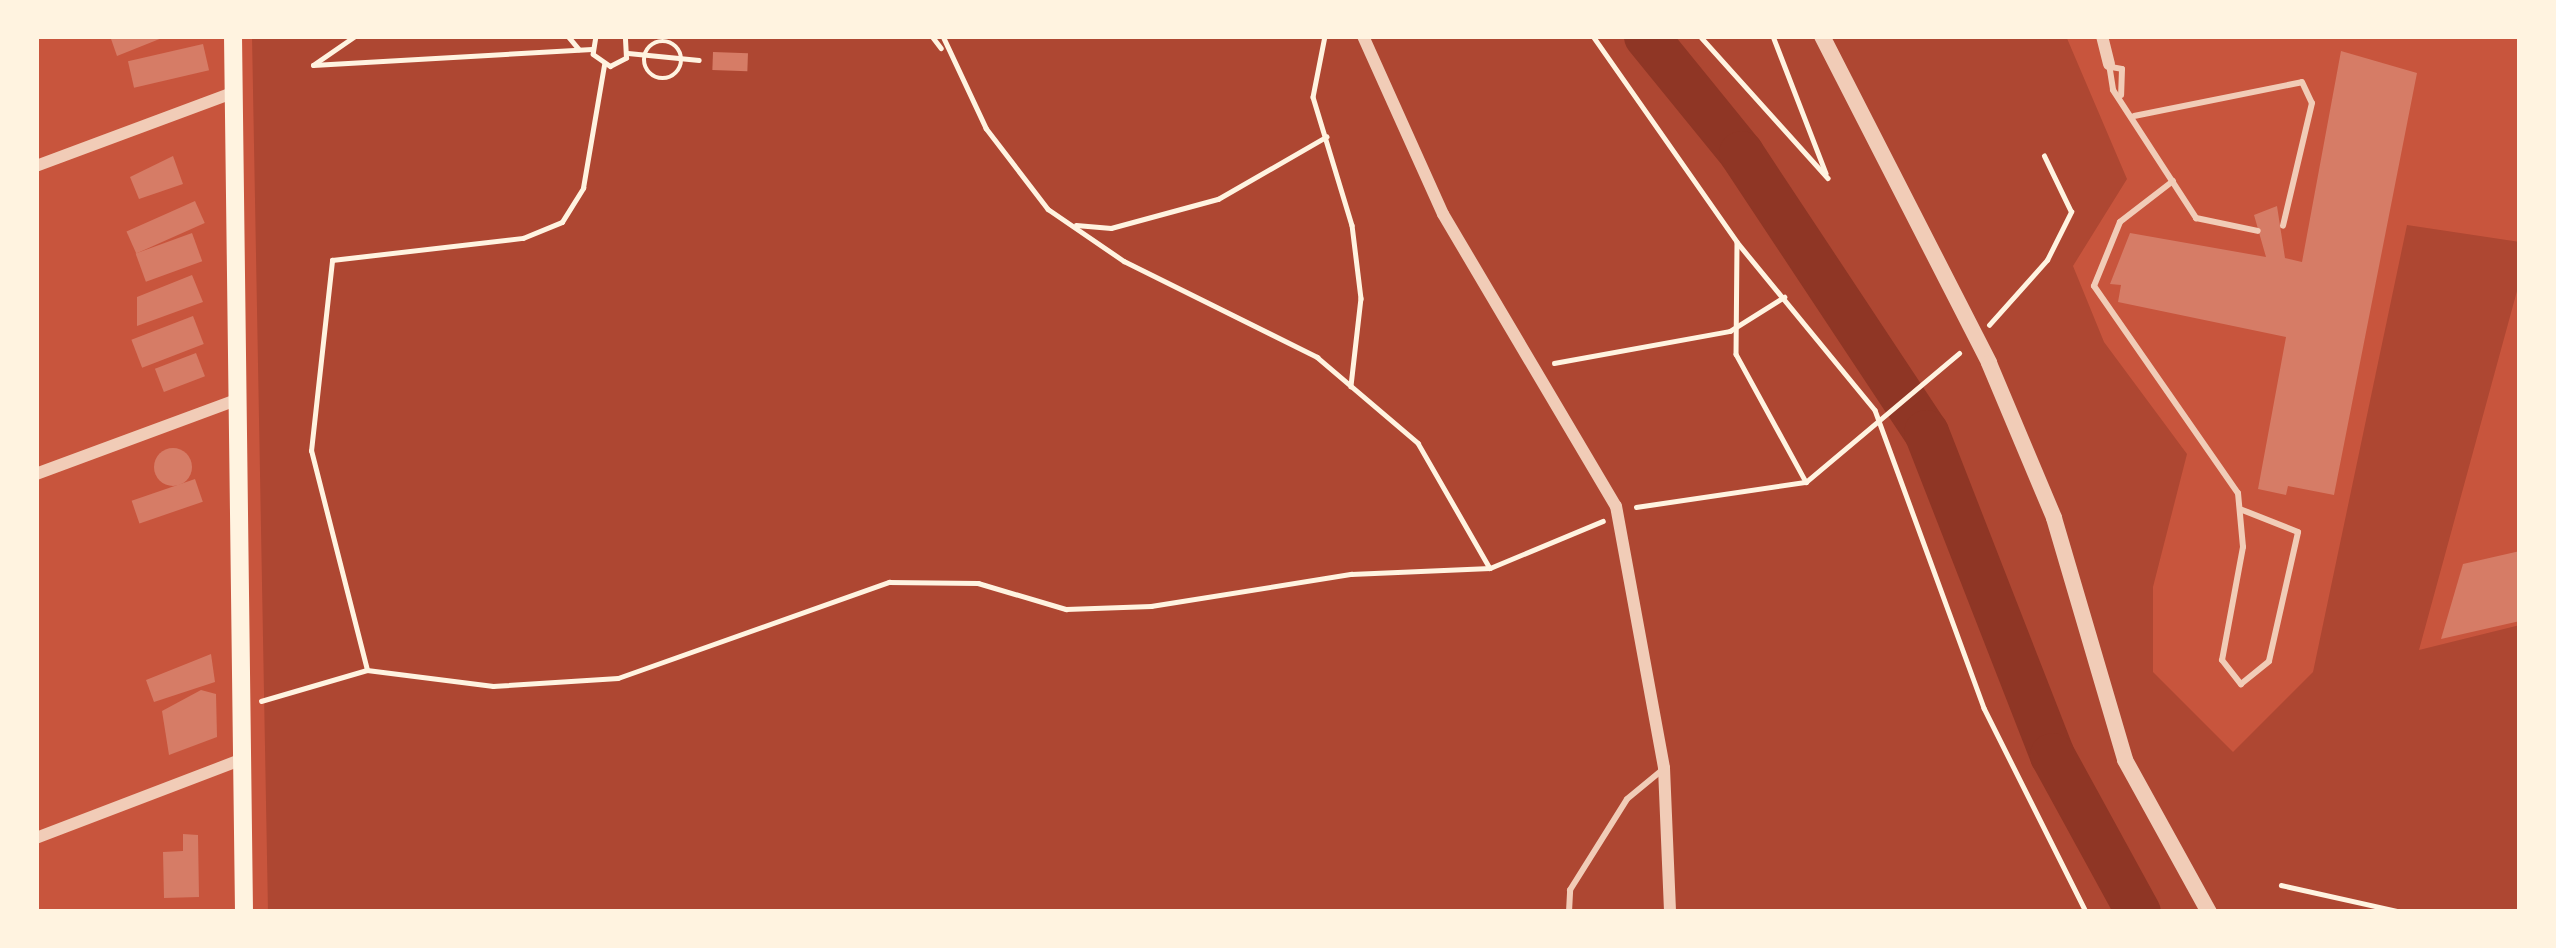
<!DOCTYPE html>
<style>
body{margin:0}
#map{position:relative;width:2556px;height:948px;overflow:hidden;background:#c8553d;font-family:Raleway,sans-serif}
div>[style]{position:absolute}
.green>*{inset:0;background:#ae4732}
.river>*{height:45px;margin:-22.5px;padding:0 22.5px;transform-origin:22.5px;border-radius:22.5px;background:#8f3625}
.building>*{inset:0;background:#d67c66;transform-origin:0 0}
.round{border-radius:50%}
.path>*{height:4.5px;margin:-2.25px;padding:0 2.25px;transform-origin:2.25px;border-radius:2.25px;background:#fff3e0}
.path>.ring{margin:-2.25px;padding:0;box-sizing:content-box;background:none;border:4.5px solid #fff3e0;border-radius:50%}
.service>*{height:6px;margin:-3px;padding:0 3px;transform-origin:3px;border-radius:3px;background:#f1ccb7}
.minor>*{height:12px;margin:-6px;padding:0 6px;transform-origin:6px;border-radius:6px;background:#f1ccb7}
.tertiary>*{height:16px;margin:-8px;padding:0 8px;transform-origin:8px;border-radius:8px;background:#f1ccb7}
.secondary>*{height:18px;margin:-9px;padding:0 9px;transform-origin:9px;border-radius:9px;background:#fff3e0}
span{translate:-50% -50%;white-space:nowrap;text-align:center;line-height:1.15;-webkit-text-stroke:12px #fff3e0;paint-order:stroke}
.frame{position:absolute;inset:0;border:39px solid #fff3e0;pointer-events:none}
</style>
<div id="map">
<div class="green">
<i style="clip-path:polygon(252px 36px,2066px 36px,2127px 179px,2073px 266px,2104px 342px,2187px 454px,2153px 587px,2153px 672px,2233px 752px,2313px 672px,2407px 225px,2520px 242px,2520px 280px,2419px 650px,2520px 625px,2520px 912px,268px 912px)"></i>
</div>
<div class="river">
<i style="left:1646px;top:36px;width:151px;rotate:50.9deg"></i>
<i style="left:1741px;top:153px;width:335px;rotate:56.5deg"></i>
<i style="left:1926px;top:432px;width:347px;rotate:68.7deg"></i>
<i style="left:2052px;top:755px;width:179px;rotate:61.3deg"></i>
</div>
<div class="building">
<i style="clip-path:polygon(110px 36px,167px 36px,117px 56px)"></i>
<i style="left:203px;top:44px;width:27px;height:77px;rotate:77deg"></i>
<i style="clip-path:polygon(2341px 51px,2417px 73px,2334px 495px,2288px 486px,2286px 495px,2258px 489px,2286px 337px,2118px 302px,2121px 285px,2110px 284px,2130px 233px,2266px 257px,2254px 215px,2277px 206px,2285px 258px,2302px 262px)"></i>
<i style="left:713px;top:52px;width:35px;height:18px;rotate:2deg"></i>
<i style="clip-path:polygon(173px 156px,183px 184px,139px 199px,130px 177px)"></i>
<i style="left:195px;top:201px;width:24px;height:75px;rotate:66deg"></i>
<i style="left:192px;top:233px;width:30px;height:60px;rotate:70deg"></i>
<i style="clip-path:polygon(192px 275px,203px 302px,137px 326px,137px 297px)"></i>
<i style="left:193px;top:316px;width:30px;height:66px;rotate:69deg"></i>
<i style="left:196px;top:353px;width:25px;height:44px;rotate:69deg"></i>
<i class="round" style="left:154px;top:448px;width:38px;height:38px"></i>
<i style="left:195px;top:479px;width:24px;height:67px;rotate:71deg"></i>
<i style="clip-path:polygon(2520px 551px,2520px 621px,2441px 639px,2463px 564px)"></i>
<i style="clip-path:polygon(211px 654px,215px 682px,154px 702px,146px 680px)"></i>
<i style="clip-path:polygon(201px 690px,216px 694px,217px 737px,169px 755px,162px 711px)"></i>
<i style="clip-path:polygon(183px 834px,198px 835px,199px 897px,164px 898px,163px 852px,183px 851px)"></i>
</div>
<div class="path">
<i style="left:568px;top:36px;width:17px;rotate:50deg"></i>
<i style="left:596px;top:36px;width:18px;rotate:99deg"></i>
<i style="left:593px;top:54px;width:21px;rotate:35deg"></i>
<i style="left:610px;top:66px;width:18px;rotate:-27deg"></i>
<i style="left:626px;top:58px;width:22px;rotate:-93deg"></i>
<i style="left:932px;top:36px;width:15px;rotate:53deg"></i>
<i style="left:943px;top:36px;width:102px;rotate:64.9deg"></i>
<i style="left:986px;top:128px;width:102px;rotate:52.6deg"></i>
<i style="left:1048px;top:209px;width:92px;rotate:34.4deg"></i>
<i style="left:1124px;top:261px;width:216px;rotate:26.4deg"></i>
<i style="left:1317px;top:357px;width:133px;rotate:40.4deg"></i>
<i style="left:1418px;top:443px;width:144px;rotate:60.1deg"></i>
<i style="left:1325px;top:36px;width:62px;rotate:101.1deg"></i>
<i style="left:1313px;top:97px;width:134px;rotate:73.1deg"></i>
<i style="left:1352px;top:225px;width:74px;rotate:83deg"></i>
<i style="left:1361px;top:298px;width:89px;rotate:96.5deg"></i>
<i style="left:1593px;top:36px;width:251px;rotate:55deg"></i>
<i style="left:1737px;top:242px;width:217px;rotate:50.6deg"></i>
<i style="left:1875px;top:410px;width:317px;rotate:69.9deg"></i>
<i style="left:1984px;top:708px;width:228px;rotate:63.4deg"></i>
<i style="left:1700px;top:36px;width:191px;rotate:48deg"></i>
<i style="left:1773px;top:36px;width:147px;rotate:68.9deg"></i>
<i class="ring" style="left:644px;top:41px;width:33.5px;height:33.5px"></i>
<i style="left:628px;top:53px;width:71px;rotate:5.6deg"></i>
<i style="left:313px;top:65px;width:279px;rotate:-3.3deg"></i>
<i style="left:313px;top:65px;width:51px;rotate:-34.6deg"></i>
<i style="left:1076px;top:225px;width:35px;rotate:5deg"></i>
<i style="left:1111px;top:228px;width:111px;rotate:-15.2deg"></i>
<i style="left:1218px;top:199px;width:125px;rotate:-29.9deg"></i>
<i style="left:1737px;top:243px;width:111px;rotate:90.5deg"></i>
<i style="left:1736px;top:354px;width:146px;rotate:61.3deg"></i>
<i style="left:1989px;top:325px;width:87px;rotate:-48.3deg"></i>
<i style="left:2047px;top:260px;width:54px;rotate:-63.4deg"></i>
<i style="left:2071px;top:212px;width:62px;rotate:-115.7deg"></i>
<i style="left:1554px;top:363px;width:179px;rotate:-10.3deg"></i>
<i style="left:1730px;top:331px;width:64px;rotate:-32.2deg"></i>
<i style="left:1636px;top:507px;width:172px;rotate:-8.4deg"></i>
<i style="left:1806px;top:482px;width:200px;rotate:-40.1deg"></i>
<i style="left:367px;top:670px;width:226px;rotate:-104.3deg"></i>
<i style="left:311px;top:451px;width:192px;rotate:-83.7deg"></i>
<i style="left:332px;top:260px;width:192px;rotate:-6.6deg"></i>
<i style="left:523px;top:238px;width:42px;rotate:-22.3deg"></i>
<i style="left:562px;top:222px;width:40px;rotate:-58deg"></i>
<i style="left:583px;top:188px;width:125px;rotate:-80.3deg"></i>
<i style="left:261px;top:701px;width:110px;rotate:-16.3deg"></i>
<i style="left:367px;top:670px;width:127px;rotate:7.2deg"></i>
<i style="left:493px;top:686px;width:125px;rotate:-3.7deg"></i>
<i style="left:618px;top:678px;width:288px;rotate:-19.5deg"></i>
<i style="left:889px;top:582px;width:89px;rotate:0.6deg"></i>
<i style="left:978px;top:583px;width:92px;rotate:16.5deg"></i>
<i style="left:1066px;top:609px;width:85px;rotate:-2deg"></i>
<i style="left:1151px;top:606px;width:203px;rotate:-9.1deg"></i>
<i style="left:1351px;top:574px;width:139px;rotate:-2.5deg"></i>
<i style="left:1490px;top:568px;width:122px;rotate:-22.6deg"></i>
<i style="left:2281px;top:885px;width:124px;rotate:12.6deg"></i>
</div>
<div class="service">
<i style="left:2109px;top:64px;width:26px;rotate:81deg"></i>
<i style="left:2113px;top:90px;width:153px;rotate:57deg"></i>
<i style="left:2196px;top:218px;width:63px;rotate:11.8deg"></i>
<i style="left:2111px;top:67px;width:11px;rotate:10deg"></i>
<i style="left:2122px;top:69px;width:26px;rotate:92deg"></i>
<i style="left:2134px;top:116px;width:171px;rotate:-11.4deg"></i>
<i style="left:2302px;top:82px;width:23px;rotate:65deg"></i>
<i style="left:2312px;top:103px;width:126px;rotate:103.3deg"></i>
<i style="left:2173px;top:181px;width:67px;rotate:142.3deg"></i>
<i style="left:2120px;top:222px;width:69px;rotate:112.1deg"></i>
<i style="left:2094px;top:286px;width:252px;rotate:55.2deg"></i>
<i style="left:2238px;top:493px;width:54px;rotate:84.7deg"></i>
<i style="left:2243px;top:547px;width:115px;rotate:100.5deg"></i>
<i style="left:2222px;top:660px;width:31px;rotate:52deg"></i>
<i style="left:2241px;top:684px;width:36px;rotate:-39deg"></i>
<i style="left:2269px;top:661px;width:132px;rotate:-77.3deg"></i>
<i style="left:2298px;top:532px;width:62px;rotate:-158.4deg"></i>
<i style="left:1569px;top:912px;width:22px;rotate:-87deg"></i>
<i style="left:1570px;top:890px;width:107px;rotate:-57.9deg"></i>
<i style="left:1627px;top:799px;width:44px;rotate:-39.5deg"></i>
</div>
<div class="minor">
<i style="left:1363px;top:36px;width:195px;rotate:65.8deg"></i>
<i style="left:1443px;top:214px;width:339px;rotate:59.4deg"></i>
<i style="left:1616px;top:506px;width:266px;rotate:79.6deg"></i>
<i style="left:1664px;top:768px;width:144px;rotate:87.6deg"></i>
<i style="left:2102px;top:36px;width:29px;rotate:76deg"></i>
<i style="left:36px;top:166px;width:209px;rotate:-20.4deg"></i>
<i style="left:36px;top:474px;width:208px;rotate:-20.3deg"></i>
<i style="left:36px;top:838px;width:216px;rotate:-20.9deg"></i>
</div>
<div class="tertiary">
<i style="left:1822px;top:36px;width:367px;rotate:62.9deg"></i>
<i style="left:1989px;top:363px;width:168px;rotate:67.2deg"></i>
<i style="left:2054px;top:518px;width:252px;rotate:73.6deg"></i>
<i style="left:2125px;top:760px;width:174px;rotate:61.1deg"></i>
</div>
<div class="secondary">
<i style="left:233px;top:36px;width:876px;rotate:89.28deg"></i>
</div>
<div class="frame"></div>
</div>
